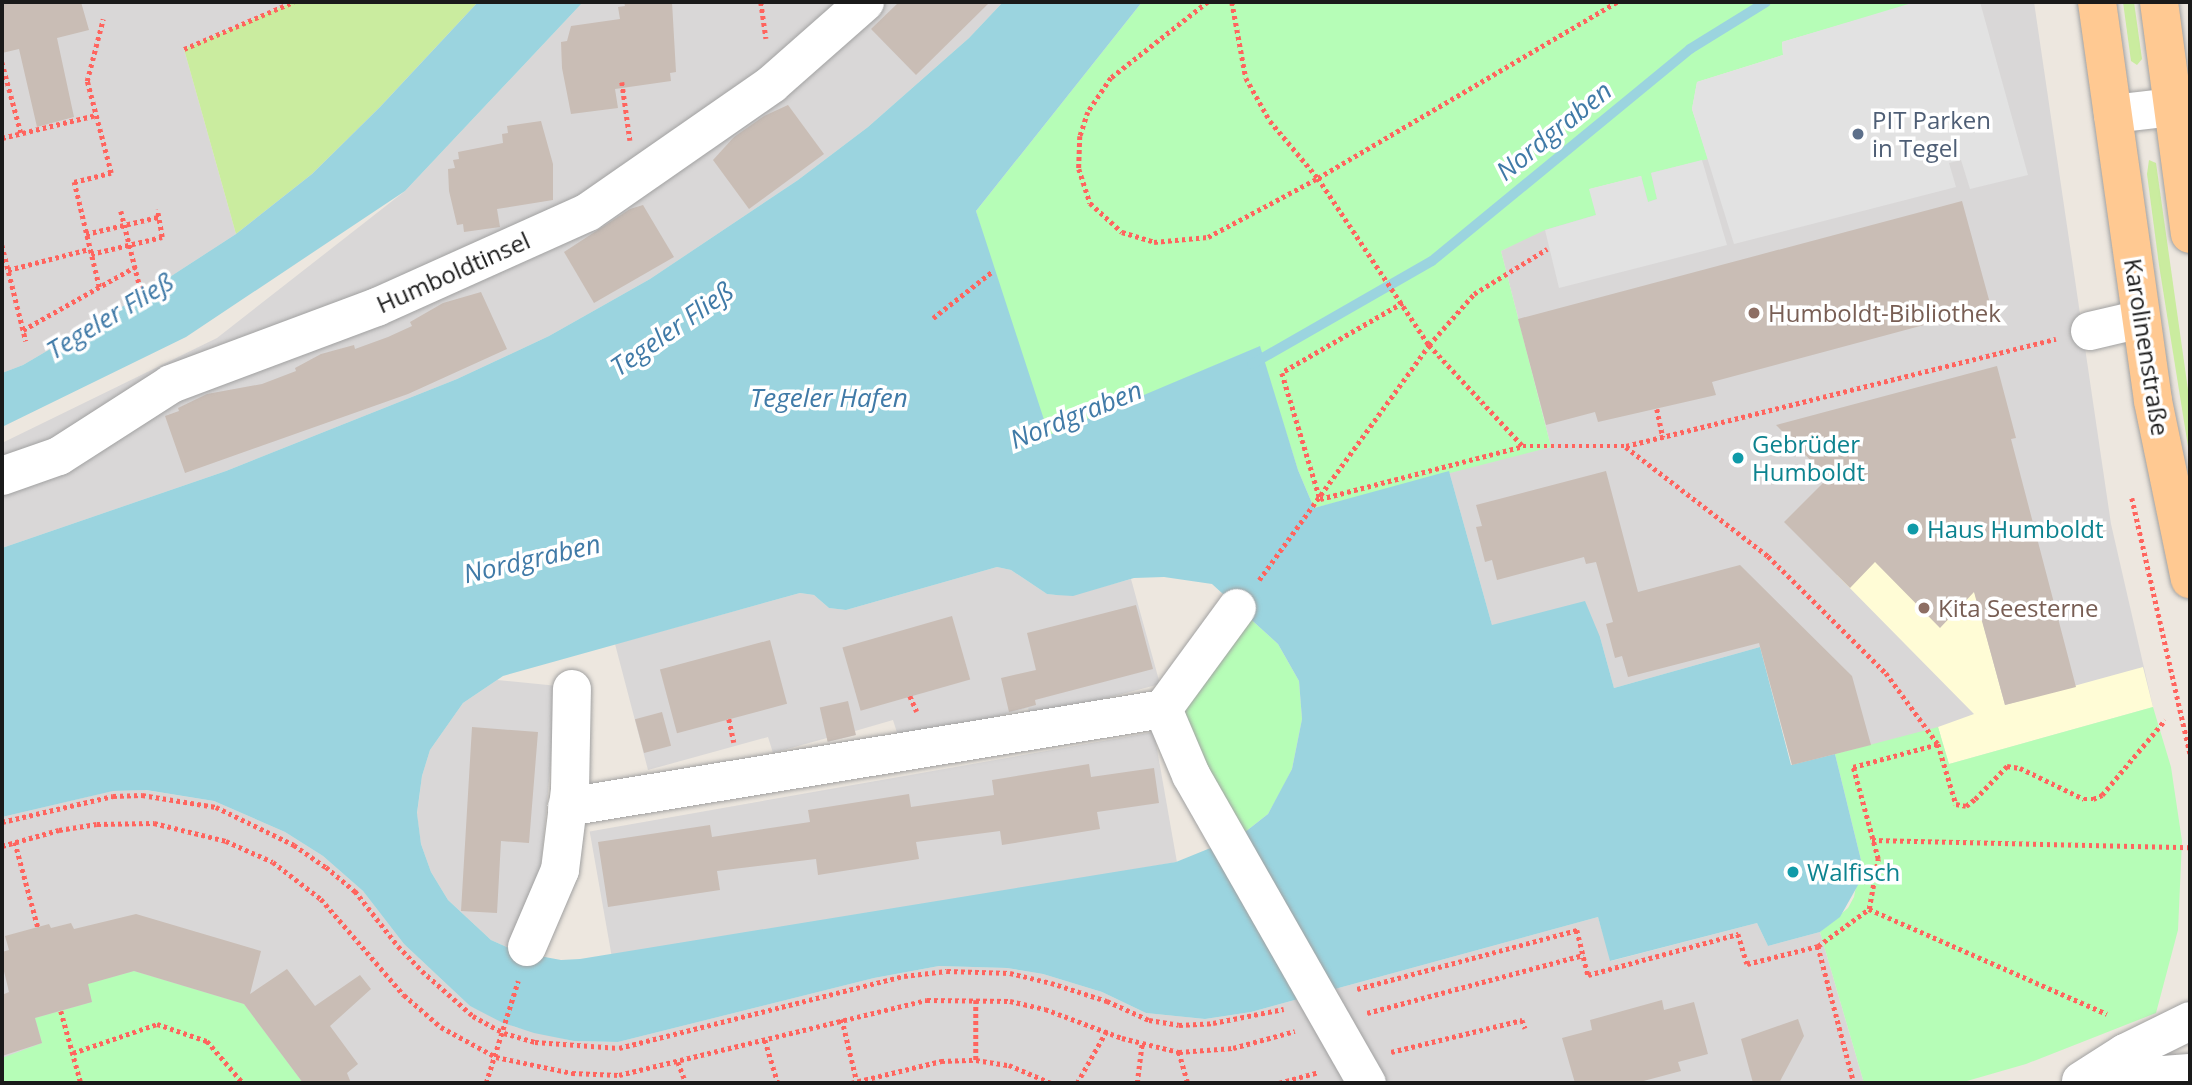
<!DOCTYPE html>
<meta charset="utf-8">
<style>
body{margin:0}
#map{position:relative;width:2192px;height:1085px;overflow:hidden;background:#ede7df;font-family:"Open Sans",sans-serif}
div>[style]{position:absolute}
.residential>*{inset:0;background:#d9d7d7;transform-origin:0 0}
.education>*{inset:0;background:#fffcd6}
.grass>*{inset:0;background:#caec9f}
.park>*{inset:0;background:#b6fdb7}
.parking>*{inset:0;background:#e2e2e2}
.water>*{inset:0;background:#9bd4df}
.stream>*{height:10px;margin:-5px;padding:0 5px;transform-origin:5px;border-radius:5px;background:#9bd4df}
.building>*{inset:0;background:#c9bdb5;transform-origin:0 0}
.path>*{height:4.5px;margin-top:-2.25px;transform-origin:0;background:repeating-linear-gradient(90deg,#ff645e 0 3.5px,transparent 0 7px)}
.roads{filter:drop-shadow(0 0 2px #a1a1a1) drop-shadow(0 0 2px #a1a1a1)}
.minor>*{height:38px;margin:-19px;padding:0 19px;transform-origin:19px;border-radius:19px;background:#fff}
.major>*{height:38px;margin:-19px;padding:0 19px;transform-origin:19px;border-radius:19px;background:#ffc992}
.dots>*{width:19px;height:19px;translate:-50% -50%;box-sizing:border-box;border:4px solid #fff;border-radius:50%}
span{translate:-50% -50%;white-space:nowrap;text-align:center;line-height:1.15;-webkit-text-stroke:7px #fff;paint-order:stroke}
.service-label{font-size:24px;color:#4e5e75}
.left{translate:0 -50%;text-align:left}
.street-label{font-size:24px;color:#1a1a1a}
.education-label{font-size:24px;color:#785e54}
.culture-label{font-size:24px;color:#0d838f}
.water-label{font-size:26px;color:#407aa7;font-style:italic}
.frame{position:absolute;inset:0;border:4px solid #1a1a1a;pointer-events:none}
</style>
<div id="map">
<div class="residential">
<i style="clip-path:polygon(2px 2px,293px 2px,184px 49px,236px 234px,142px 295px,23px 365px,2px 373px)"></i>
<i style="clip-path:polygon(583px 2px,1003px 2px,969px 38px,868px 127px,798px 180px,650px 279px,549px 336px,457px 379px,226px 471px,2px 548px,2px 443px,217px 338px,405px 191px)"></i>
<i style="clip-path:polygon(1915px 2px,2034px 2px,2111px 524px,2153px 707px,1871px 745px,1792px 765px,1760px 647px,1614px 688px,1600px 637px,1492px 625px,1449px 471px,1551px 447px,1501px 251px,1651px 173px,1707px 159px)"></i>
<i style="clip-path:polygon(997px 567px,1011px 570px,1047px 594px,1056px 595px,1073px 595px,1131px 579px,1160px 684px,1031px 718px,1028px 708px,900px 742px,893px 720px,855px 731px,856px 735px,828px 742px,827px 738px,773px 753px,768px 737px,648px 770px,615px 644px,800px 593px,814px 595px,829px 608px,846px 610px)"></i>
<i style="clip-path:polygon(497px 680px,558px 686px,538px 897px,509px 948px,491px 940px,448px 900px,431px 872px,421px 844px,417px 814px,422px 776px,430px 750px,463px 703px)"></i>
<i style="left:1154px;top:732px;width:132px;height:573px;rotate:80deg"></i>
<i style="clip-path:polygon(145px 790px,214px 801px,285px 832px,323px 856px,363px 891px,404px 944px,470px 1006px,515px 1027px,574px 1041px,618px 1042px,874px 978px,939px 966px,1007px 968px,1043px 974px,1102px 992px,1146px 1013px,1205px 1019px,1251px 1012px,1598px 917px,1611px 961px,1757px 923px,1768px 946px,1820px 932px,1864px 1083px,2px 1083px,2px 817px,112px 791px)"></i>
</div>
<div class="education">
<i style="clip-path:polygon(1954px 517px,2005px 705px,2143px 667px,2153px 707px,1949px 764px,1938px 727px,1974px 714px,1837px 575px)"></i>
</div>
<div class="grass">
<i style="clip-path:polygon(293px 2px,478px 2px,380px 107px,312px 174px,236px 234px,184px 49px)"></i>
<i style="clip-path:polygon(2123px 2px,2134px 2px,2142px 59px,2137px 65px,2131px 61px)"></i>
<i style="clip-path:polygon(2149px 160px,2156px 163px,2190px 404px,2190px 459px,2159px 265px,2147px 174px)"></i>
</div>
<div class="park">
<i style="clip-path:polygon(1142px 2px,1915px 2px,1915px 3px,1782px 42px,1783px 55px,1697px 82px,1692px 109px,1708px 159px,1651px 173px,1657px 199px,1648px 202px,1641px 176px,1590px 189px,1596px 215px,1545px 230px,1501px 251px,1551px 447px,1314px 508px,1298px 470px,1259px 347px,1049px 436px,993px 271px,976px 211px)"></i>
<i style="clip-path:polygon(1245px 614px,1278px 644px,1299px 681px,1302px 719px,1292px 769px,1282px 789px,1268px 814px,1240px 836px,1205px 780px,1182px 702px)"></i>
<i style="clip-path:polygon(2153px 707px,2171px 767px,2182px 841px,2178px 930px,2156px 1013px,2026px 1064px,1960px 1083px,1864px 1083px,1820px 932px,1848px 908px,1854px 897px,1861px 860px,1835px 754px,1938px 727px,1949px 764px)"></i>
<i style="clip-path:polygon(134px 971px,244px 1004px,303px 1083px,2px 1083px,2px 1058px,42px 1043px,35px 1018px,92px 1002px,87px 984px)"></i>
</div>
<div class="parking">
<i style="clip-path:polygon(1915px 2px,1980px 2px,2028px 175px,1970px 189px,1961px 160px,1949px 163px,1956px 187px,1734px 244px,1692px 109px,1697px 82px,1783px 55px,1782px 42px)"></i>
<i style="clip-path:polygon(1702px 160px,1727px 245px,1559px 288px,1545px 230px,1596px 215px,1589px 189px,1641px 176px,1648px 202px,1657px 199px,1651px 173px)"></i>
</div>
<div class="water">
<i style="clip-path:polygon(478px 2px,583px 2px,405px 191px,186px 337px,2px 427px,2px 373px,23px 365px,142px 295px,236px 234px,312px 174px,380px 107px)"></i>
<i style="clip-path:polygon(evenodd,1003px 2px,1142px 2px,976px 211px,1049px 435px,1260px 346px,1298px 470px,1314px 508px,1449px 471px,1492px 625px,1585px 601px,1600px 637px,1614px 688px,1760px 647px,1791px 765px,1835px 754px,1861px 860px,1862px 878px,1840px 917px,1820px 932px,1768px 946px,1757px 923px,1610px 961px,1598px 917px,1251px 1012px,1205px 1019px,1146px 1013px,1102px 992px,1043px 974px,1007px 968px,939px 966px,874px 978px,618px 1042px,574px 1041px,534px 1033px,503px 1023px,470px 1006px,404px 944px,363px 891px,323px 856px,285px 832px,214px 801px,146px 790px,113px 791px,2px 817px,2px 548px,226px 471px,457px 379px,549px 336px,650px 279px,798px 180px,868px 127px,969px 38px,1003px 2px,997px 567px,1011px 570px,1047px 594px,1056px 595px,1073px 596px,1134px 578px,1164px 577px,1212px 584px,1278px 644px,1299px 681px,1302px 719px,1292px 769px,1268px 814px,1240px 836px,1176px 862px,580px 959px,561px 960px,518px 952px,491px 940px,448px 900px,431px 872px,421px 844px,417px 813px,422px 776px,430px 750px,463px 703px,503px 676px,800px 593px,814px 595px,829px 608px,846px 610px,997px 567px)"></i>
</div>
<div class="stream">
<i style="left:1252px;top:364px;width:207px;rotate:-29.8deg"></i>
<i style="left:1432px;top:261px;width:334px;rotate:-39.4deg"></i>
<i style="left:1690px;top:49px;width:89px;rotate:-31.7deg"></i>
</div>
<div class="building">
<i style="clip-path:polygon(2px 2px,81px 2px,89px 30px,57px 38px,74px 117px,37px 127px,19px 49px,2px 53px)"></i>
<i style="clip-path:polygon(624px 2px,672px 2px,676px 72px,670px 73px,671px 81px,615px 89px,618px 108px,571px 114px,562px 68px,561px 42px,567px 41px,571px 26px,620px 19px,618px 7px,625px 6px)"></i>
<i style="clip-path:polygon(899px 2px,990px 2px,916px 75px,871px 29px)"></i>
<i style="clip-path:polygon(788px 105px,824px 154px,749px 209px,713px 160px,734px 137px,764px 116px)"></i>
<i style="clip-path:polygon(541px 121px,553px 164px,553px 200px,497px 209px,500px 227px,464px 232px,463px 224px,457px 225px,449px 191px,448px 169px,455px 168px,453px 160px,459px 159px,458px 152px,503px 143px,502px 134px,508px 133px,507px 126px)"></i>
<i style="clip-path:polygon(1962px 201px,1991px 307px,1712px 382px,1716px 395px,1598px 422px,1595px 412px,1546px 425px,1518px 319px)"></i>
<i style="clip-path:polygon(643px 205px,674px 257px,594px 303px,564px 252px,630px 209px)"></i>
<i style="clip-path:polygon(481px 292px,507px 349px,408px 394px,185px 473px,165px 416px,179px 411px,178px 408px,207px 394px,262px 384px,296px 371px,295px 368px,321px 354px,354px 345px,355px 349px,388px 337px,412px 326px,410px 322px,443px 303px)"></i>
<i style="clip-path:polygon(1997px 366px,2016px 438px,2011px 439px,2076px 687px,2005px 705px,1974px 592px,1940px 628px,1875px 562px,1850px 588px,1784px 522px,1828px 478px,1776px 425px)"></i>
<i style="clip-path:polygon(1606px 471px,1638px 592px,1740px 565px,1852px 676px,1871px 745px,1792px 765px,1759px 643px,1628px 677px,1622px 656px,1615px 658px,1606px 624px,1613px 622px,1596px 562px,1586px 564px,1584px 557px,1497px 580px,1492px 560px,1485px 562px,1476px 527px,1482px 526px,1476px 505px)"></i>
<i style="clip-path:polygon(1136px 605px,1153px 669px,1035px 700px,1036px 705px,1009px 712px,1001px 678px,1036px 670px,1027px 633px)"></i>
<i style="left:952px;top:616px;width:66px;height:114px;rotate:74deg"></i>
<i style="left:770px;top:640px;width:66px;height:114px;rotate:75deg"></i>
<i style="left:848px;top:701px;width:35px;height:29px;rotate:77deg"></i>
<i style="left:662px;top:712px;width:35px;height:28px;rotate:75deg"></i>
<i style="clip-path:polygon(472px 727px,538px 732px,529px 843px,501px 841px,497px 913px,461px 911px)"></i>
<i style="clip-path:polygon(1089px 764px,1091px 777px,1154px 768px,1159px 803px,1097px 812px,1100px 829px,1002px 845px,1000px 831px,916px 842px,919px 859px,818px 875px,816px 859px,717px 871px,720px 890px,608px 907px,598px 842px,710px 825px,712px 837px,810px 822px,808px 810px,909px 794px,911px 807px,994px 795px,992px 780px)"></i>
<i style="clip-path:polygon(136px 914px,261px 951px,250px 994px,287px 969px,315px 1006px,360px 975px,371px 989px,330px 1026px,358px 1064px,347px 1073px,351px 1083px,303px 1083px,244px 1004px,134px 971px,88px 984px,92px 1002px,35px 1018px,42px 1043px,2px 1056px,2px 995px,9px 992px,2px 963px,2px 952px,9px 950px,5px 936px,49px 924px,51px 928px,71px 923px,74px 929px)"></i>
<i style="clip-path:polygon(1662px 1000px,1664px 1010px,1694px 1002px,1708px 1054px,1678px 1062px,1681px 1071px,1636px 1083px,1575px 1083px,1562px 1038px,1592px 1030px,1590px 1020px)"></i>
<i style="clip-path:polygon(1798px 1019px,1804px 1036px,1779px 1083px,1753px 1083px,1741px 1039px)"></i>
</div>
<div class="path">
<i style="left:761px;top:2px;width:37px;rotate:82deg"></i>
<i style="left:1208px;top:2px;width:123px;rotate:141.9deg"></i>
<i style="left:1111px;top:78px;width:41px;rotate:124.1deg"></i>
<i style="left:1088px;top:112px;width:25px;rotate:108deg"></i>
<i style="left:1080px;top:136px;width:33px;rotate:92deg"></i>
<i style="left:1079px;top:169px;width:36px;rotate:72deg"></i>
<i style="left:1090px;top:203px;width:43px;rotate:42.2deg"></i>
<i style="left:1122px;top:232px;width:34px;rotate:17deg"></i>
<i style="left:1154px;top:242px;width:54px;rotate:-5.3deg"></i>
<i style="left:1208px;top:237px;width:125px;rotate:-28.2deg"></i>
<i style="left:1318px;top:178px;width:347px;rotate:-30.5deg"></i>
<i style="left:1232px;top:2px;width:77px;rotate:79.6deg"></i>
<i style="left:1246px;top:78px;width:49px;rotate:60.8deg"></i>
<i style="left:1270px;top:121px;width:75px;rotate:49.9deg"></i>
<i style="left:1318px;top:178px;width:201px;rotate:56.4deg"></i>
<i style="left:1429px;top:345px;width:138px;rotate:47.1deg"></i>
<i style="left:184px;top:49px;width:119px;rotate:-23.3deg"></i>
<i style="left:2px;top:62px;width:73px;rotate:75deg"></i>
<i style="left:622px;top:82px;width:59px;rotate:82.1deg"></i>
<i style="left:2px;top:138px;width:97px;rotate:-13.7deg"></i>
<i style="left:121px;top:211px;width:87px;rotate:76deg"></i>
<i style="left:86px;top:234px;width:74px;rotate:-13.3deg"></i>
<i style="left:2px;top:245px;width:99px;rotate:76deg"></i>
<i style="left:91px;top:254px;width:73px;rotate:-13.5deg"></i>
<i style="left:162px;top:237px;width:28px;rotate:-100deg"></i>
<i style="left:8px;top:270px;width:84px;rotate:-14.5deg"></i>
<i style="left:99px;top:287px;width:108px;rotate:-103.4deg"></i>
<i style="left:74px;top:182px;width:38px;rotate:-14deg"></i>
<i style="left:111px;top:173px;width:95px;rotate:-104.6deg"></i>
<i style="left:87px;top:81px;width:64px;rotate:-75.5deg"></i>
<i style="left:1403px;top:303px;width:140px;rotate:150deg"></i>
<i style="left:1282px;top:373px;width:132px;rotate:73.2deg"></i>
<i style="left:1320px;top:499px;width:210px;rotate:-14.6deg"></i>
<i style="left:1523px;top:446px;width:103px"></i>
<i style="left:1626px;top:446px;width:443px;rotate:-14deg"></i>
<i style="left:933px;top:318px;width:76px;rotate:-38.1deg"></i>
<i style="left:23px;top:330px;width:129px;rotate:-29.4deg"></i>
<i style="left:1657px;top:409px;width:29px;rotate:78deg"></i>
<i style="left:1626px;top:447px;width:179px;rotate:37.5deg"></i>
<i style="left:1768px;top:556px;width:166px;rotate:44.8deg"></i>
<i style="left:1886px;top:673px;width:88px;rotate:53.8deg"></i>
<i style="left:1938px;top:744px;width:63px;rotate:73.3deg"></i>
<i style="left:1956px;top:804px;width:10px;rotate:11deg"></i>
<i style="left:1966px;top:806px;width:11px;rotate:-38deg"></i>
<i style="left:1975px;top:799px;width:46px;rotate:-45.9deg"></i>
<i style="left:2007px;top:766px;width:13px;rotate:9deg"></i>
<i style="left:2020px;top:768px;width:71px;rotate:25.8deg"></i>
<i style="left:2084px;top:799px;width:9px"></i>
<i style="left:2093px;top:799px;width:10px;rotate:-24deg"></i>
<i style="left:2102px;top:795px;width:98px;rotate:-50deg"></i>
<i style="left:2132px;top:498px;width:262px;rotate:77.2deg"></i>
<i style="left:1259px;top:580px;width:290px;rotate:-54.1deg"></i>
<i style="left:1429px;top:345px;width:68px;rotate:-48.6deg"></i>
<i style="left:1474px;top:294px;width:86px;rotate:-31.7deg"></i>
<i style="left:910px;top:696px;width:17px;rotate:66deg"></i>
<i style="left:729px;top:719px;width:24px;rotate:78deg"></i>
<i style="left:2px;top:822px;width:114px;rotate:-13.2deg"></i>
<i style="left:113px;top:796px;width:29px;rotate:-2deg"></i>
<i style="left:142px;top:795px;width:75px;rotate:9.2deg"></i>
<i style="left:216px;top:807px;width:87px;rotate:26deg"></i>
<i style="left:294px;top:845px;width:39px;rotate:35deg"></i>
<i style="left:326px;top:867px;width:38px;rotate:40deg"></i>
<i style="left:355px;top:891px;width:70px;rotate:52deg"></i>
<i style="left:398px;top:946px;width:35px;rotate:46deg"></i>
<i style="left:422px;top:971px;width:68px;rotate:41.4deg"></i>
<i style="left:473px;top:1016px;width:35px;rotate:29deg"></i>
<i style="left:504px;top:1033px;width:32px;rotate:16deg"></i>
<i style="left:535px;top:1042px;width:84px;rotate:4.1deg"></i>
<i style="left:619px;top:1048px;width:294px;rotate:-14.2deg"></i>
<i style="left:904px;top:976px;width:43px;rotate:-6.6deg"></i>
<i style="left:947px;top:971px;width:63px;rotate:1.8deg"></i>
<i style="left:1010px;top:973px;width:42px;rotate:13.7deg"></i>
<i style="left:1051px;top:983px;width:59px;rotate:17.8deg"></i>
<i style="left:1107px;top:1001px;width:46px;rotate:24.3deg"></i>
<i style="left:1149px;top:1020px;width:30px;rotate:9deg"></i>
<i style="left:1179px;top:1025px;width:34px;rotate:-3deg"></i>
<i style="left:1213px;top:1023px;width:72px;rotate:-11.2deg"></i>
<i style="left:1872px;top:840px;width:318px;rotate:1.3deg"></i>
<i style="left:15px;top:842px;width:88px;rotate:74.9deg"></i>
<i style="left:2px;top:846px;width:59px;rotate:-15.7deg"></i>
<i style="left:59px;top:830px;width:38px;rotate:-9deg"></i>
<i style="left:97px;top:824px;width:57px;rotate:-1deg"></i>
<i style="left:154px;top:823px;width:74px;rotate:14deg"></i>
<i style="left:226px;top:841px;width:51px;rotate:24.1deg"></i>
<i style="left:273px;top:862px;width:61px;rotate:37.6deg"></i>
<i style="left:321px;top:899px;width:127px;rotate:49.2deg"></i>
<i style="left:404px;top:995px;width:49px;rotate:40.9deg"></i>
<i style="left:441px;top:1027px;width:63px;rotate:28.6deg"></i>
<i style="left:496px;top:1057px;width:78px;rotate:11.9deg"></i>
<i style="left:572px;top:1073px;width:47px;rotate:2.4deg"></i>
<i style="left:619px;top:1075px;width:317px;rotate:-13.7deg"></i>
<i style="left:927px;top:1000px;width:83px;rotate:0.7deg"></i>
<i style="left:1010px;top:1001px;width:36px;rotate:13deg"></i>
<i style="left:1045px;top:1009px;width:82px;rotate:20.6deg"></i>
<i style="left:1122px;top:1038px;width:59px;rotate:13.8deg"></i>
<i style="left:1179px;top:1052px;width:54px;rotate:-4.2deg"></i>
<i style="left:1233px;top:1048px;width:64px;rotate:-15.3deg"></i>
<i style="left:1869px;top:909px;width:260px;rotate:23.8deg"></i>
<i style="left:1818px;top:946px;width:142px;rotate:75.3deg"></i>
<i style="left:1357px;top:989px;width:228px;rotate:-15deg"></i>
<i style="left:1577px;top:930px;width:46px;rotate:76.3deg"></i>
<i style="left:1588px;top:975px;width:156px;rotate:-15.3deg"></i>
<i style="left:1738px;top:934px;width:31px;rotate:73deg"></i>
<i style="left:1747px;top:964px;width:73px;rotate:-14.2deg"></i>
<i style="left:1818px;top:946px;width:63px;rotate:-36deg"></i>
<i style="left:1869px;top:909px;width:51px;rotate:-79.8deg"></i>
<i style="left:1878px;top:859px;width:95px;rotate:-105.2deg"></i>
<i style="left:1853px;top:767px;width:88px;rotate:-15.1deg"></i>
<i style="left:976px;top:1000px;width:60px;rotate:90deg"></i>
<i style="left:61px;top:1011px;width:75px;rotate:74.5deg"></i>
<i style="left:1367px;top:1013px;width:224px;rotate:-15deg"></i>
<i style="left:842px;top:1019px;width:65px;rotate:76.6deg"></i>
<i style="left:765px;top:1040px;width:45px;rotate:73.2deg"></i>
<i style="left:1179px;top:1052px;width:32px;rotate:74deg"></i>
<i style="left:1391px;top:1052px;width:135px;rotate:-13.7deg"></i>
<i style="left:1522px;top:1020px;width:9px;rotate:69deg"></i>
<i style="left:73px;top:1053px;width:89px;rotate:-19deg"></i>
<i style="left:157px;top:1024px;width:53px;rotate:18.8deg"></i>
<i style="left:207px;top:1041px;width:55px;rotate:49.4deg"></i>
<i style="left:678px;top:1062px;width:22px;rotate:69deg"></i>
<i style="left:486px;top:1083px;width:107px;rotate:-72.6deg"></i>
<i style="left:851px;top:1083px;width:93px;rotate:-13.7deg"></i>
<i style="left:941px;top:1061px;width:35px;rotate:-2deg"></i>
<i style="left:976px;top:1060px;width:33px;rotate:9deg"></i>
<i style="left:1009px;top:1065px;width:46px;rotate:23.2deg"></i>
<i style="left:1077px;top:1083px;width:61px;rotate:-60.5deg"></i>
<i style="left:1137px;top:1083px;width:40px;rotate:-82.9deg"></i>
<i style="left:1279px;top:1083px;width:41px;rotate:-15.4deg"></i>
</div>
<div class="roads">
<div class="minor">
<i style="left:2113px;top:114px;width:60px;rotate:-6.7deg"></i>
<i style="left:2090px;top:331px;width:52px;rotate:-13.2deg"></i>
<i style="left:2px;top:476px;width:60px;rotate:-19.3deg"></i>
<i style="left:59px;top:456px;width:133px;rotate:-32.7deg"></i>
<i style="left:171px;top:384px;width:220px;rotate:-20.5deg"></i>
<i style="left:377px;top:307px;width:231px;rotate:-24.2deg"></i>
<i style="left:588px;top:212px;width:224px;rotate:-34.8deg"></i>
<i style="left:772px;top:84px;width:124px;rotate:-41.4deg"></i>
<i style="left:1163px;top:709px;width:72px;rotate:67deg"></i>
<i style="left:1191px;top:775px;width:355px;rotate:60.3deg"></i>
<i style="left:567px;top:807px;width:604px;rotate:-9.34deg"></i>
<i style="left:1163px;top:709px;width:125px;rotate:-53.8deg"></i>
<i style="left:527px;top:947px;width:84px;rotate:-66.8deg"></i>
<i style="left:560px;top:870px;width:81px;rotate:-82.9deg"></i>
<i style="left:570px;top:790px;width:101px;rotate:-88.9deg"></i>
<i style="left:2081px;top:1081px;width:52px;rotate:-32.5deg"></i>
<i style="left:2125px;top:1053px;width:72px;rotate:-26.2deg"></i>
<i style="left:2084px;top:1081px;width:106px;rotate:-4.3deg"></i>
</div>
<div class="major">
<i style="left:2097px;top:2px;width:403px;rotate:82deg"></i>
<i style="left:2153px;top:401px;width:182px;rotate:78.3deg"></i>
<i style="left:2159px;top:2px;width:234px;rotate:82.4deg"></i>
</div>
</div>
<div class="dots">
<i style="left:1858px;top:134px;background:#5c6f8a"></i>
<i style="left:1754px;top:313px;background:#8d6e63"></i>
<i style="left:1738px;top:458px;background:#0f9aa8"></i>
<i style="left:1913px;top:529px;background:#0f9aa8"></i>
<i style="left:1924px;top:608px;background:#8d6e63"></i>
<i style="left:1793px;top:872px;background:#0f9aa8"></i>
</div>
<div class="service-label">
<span class="left" style="left:1872px;top:134px">PIT Parken<br>in Tegel</span>
</div>
<div class="street-label">
<span style="left:453px;top:272px;rotate:-24deg">Humboldtinsel</span>
<span style="left:2147px;top:347px;rotate:81deg">Karolinenstraße</span>
</div>
<div class="education-label">
<span class="left" style="left:1768px;top:313px">Humboldt-Bibliothek</span>
<span class="left" style="left:1938px;top:608px">Kita Seesterne</span>
</div>
<div class="culture-label">
<span class="left" style="left:1752px;top:458px">Gebrüder<br>Humboldt</span>
<span class="left" style="left:1927px;top:529px">Haus Humboldt</span>
<span class="left" style="left:1807px;top:872px">Walfisch</span>
</div>
<div class="water-label">
<span style="left:1554px;top:131px;rotate:-39deg">Nordgraben</span>
<span style="left:110px;top:316px;rotate:-31deg">Tegeler Fließ</span>
<span style="left:672px;top:329px;rotate:-35deg">Tegeler Fließ</span>
<span style="left:829px;top:398px">Tegeler Hafen</span>
<span style="left:1076px;top:415px;rotate:-22deg">Nordgraben</span>
<span style="left:532px;top:559px;rotate:-13deg">Nordgraben</span>
</div>
<div class="frame"></div>
</div>
